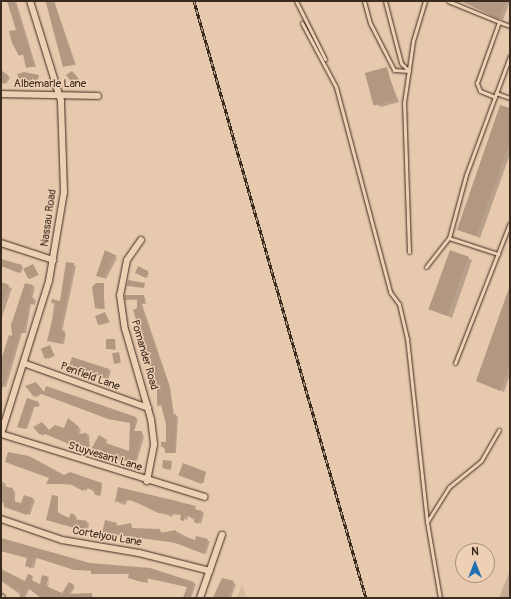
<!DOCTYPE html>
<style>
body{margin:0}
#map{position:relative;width:511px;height:599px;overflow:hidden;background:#e7c9ae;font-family:Pangolin,sans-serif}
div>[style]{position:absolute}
.built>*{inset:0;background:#d7baa0}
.green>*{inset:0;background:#c7ac94}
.shadow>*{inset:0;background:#0003;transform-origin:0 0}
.building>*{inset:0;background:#b29881;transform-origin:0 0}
.roads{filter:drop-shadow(0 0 1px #3b2a1e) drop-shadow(0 0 1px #3b2a1e)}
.lane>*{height:3px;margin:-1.5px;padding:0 1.5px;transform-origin:1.5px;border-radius:1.5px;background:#eed0b4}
.street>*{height:6px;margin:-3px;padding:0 3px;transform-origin:3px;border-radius:3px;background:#eed0b4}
.rail>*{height:3px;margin-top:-1.5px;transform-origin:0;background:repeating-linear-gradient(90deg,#eed0b4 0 4.5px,#3b2a1e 0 9px);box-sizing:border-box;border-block:1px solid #3b2a1e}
span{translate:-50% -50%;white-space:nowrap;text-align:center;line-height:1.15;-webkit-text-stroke:3px #eed0b4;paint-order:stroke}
.street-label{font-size:11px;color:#3b2a1e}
.frame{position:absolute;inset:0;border:2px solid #3b2a1e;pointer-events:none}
.north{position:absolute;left:455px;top:543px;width:40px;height:40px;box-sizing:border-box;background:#eed0b4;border:1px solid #a68e78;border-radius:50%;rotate:0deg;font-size:11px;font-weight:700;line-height:16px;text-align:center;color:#3b2a1e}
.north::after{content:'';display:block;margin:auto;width:14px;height:18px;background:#1f6fb2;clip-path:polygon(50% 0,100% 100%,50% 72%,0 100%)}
</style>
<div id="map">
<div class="built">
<i style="clip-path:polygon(242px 584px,247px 598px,237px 598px)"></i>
</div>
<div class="green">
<i style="clip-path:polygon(510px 571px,510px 598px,499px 598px,504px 585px)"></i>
</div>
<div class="shadow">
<i style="clip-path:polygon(7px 1px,16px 1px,36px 67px,27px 67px,24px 55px,20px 55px,17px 30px)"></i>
<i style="clip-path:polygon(46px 1px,54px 1px,76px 65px,64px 66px)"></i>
<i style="clip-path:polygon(462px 1px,510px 1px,503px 20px)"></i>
<i style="clip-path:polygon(386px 68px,399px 102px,381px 107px,377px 105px)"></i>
<i style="clip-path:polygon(2px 72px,10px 78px,6px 84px,1px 80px)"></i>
<i style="clip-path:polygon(510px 109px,510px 154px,480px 238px,462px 231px)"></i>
<i style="clip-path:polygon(105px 252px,117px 258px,106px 279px,99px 276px)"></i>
<i style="clip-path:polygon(468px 258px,472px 260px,452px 318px,433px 310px)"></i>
<i style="clip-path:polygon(1px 259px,23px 267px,21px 273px,1px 265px)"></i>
<i style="clip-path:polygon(67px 263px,76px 266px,62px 332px,66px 333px,64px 344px,50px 341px,54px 304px,61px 303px)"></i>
<i style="clip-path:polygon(33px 266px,39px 275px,30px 279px,28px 278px)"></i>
<i style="clip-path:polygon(138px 268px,149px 273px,147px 278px,136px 272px)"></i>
<i style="clip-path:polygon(1px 284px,12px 288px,1px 320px)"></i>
<i style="clip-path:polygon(26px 284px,35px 287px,32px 299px,36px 300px,35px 305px,31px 304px,26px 333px,22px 333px,6px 387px,1px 386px,1px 361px,13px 337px)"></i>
<i style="clip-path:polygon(103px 284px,105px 309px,98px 309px,96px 308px)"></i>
<i style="clip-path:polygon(510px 289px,510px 374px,504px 392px,477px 381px)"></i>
<i style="clip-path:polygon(145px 297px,146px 304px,142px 304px,170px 387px,174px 415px,178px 416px,176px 453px,168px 453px,162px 446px,167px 443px,167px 423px,162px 405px,158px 405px,158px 388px,138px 300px,126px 299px)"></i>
<i style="clip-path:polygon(105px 313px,110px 322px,100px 325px,99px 325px)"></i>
<i style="clip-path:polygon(115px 340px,116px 350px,107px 349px)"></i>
<i style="clip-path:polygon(50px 346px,55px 356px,48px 359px,47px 358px)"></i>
<i style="left:72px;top:358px;width:41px;height:9px;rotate:18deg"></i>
<i style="clip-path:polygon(36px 383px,45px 393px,47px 387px,138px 419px,134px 432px,142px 432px,144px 437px,137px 461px,125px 461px,91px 451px,100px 436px,107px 445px,130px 452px,131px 423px,41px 394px,36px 398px)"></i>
<i style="clip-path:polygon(27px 399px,40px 404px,39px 407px,35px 406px,27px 429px,19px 427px)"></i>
<i style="clip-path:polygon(69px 420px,73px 422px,71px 430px,75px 422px,75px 427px,81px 429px,79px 435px,89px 435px,90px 448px,81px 449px,46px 433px,43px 436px,35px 427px,42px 423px,50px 431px,65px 430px)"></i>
<i style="clip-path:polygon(171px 462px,171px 470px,164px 469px)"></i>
<i style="clip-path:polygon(205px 473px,204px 483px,180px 475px)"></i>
<i style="clip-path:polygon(64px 476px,102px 484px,101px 496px,88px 488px,86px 491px,74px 485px,47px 483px)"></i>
<i style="clip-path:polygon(1px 481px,6px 484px,5px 488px,15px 491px,15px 503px,21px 504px,24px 496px,35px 500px,30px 515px,1px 502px)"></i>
<i style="clip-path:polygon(119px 488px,177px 501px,204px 513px,201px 524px,188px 516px,187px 521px,182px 515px,174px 512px,172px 517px,127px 499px,126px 505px,119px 503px)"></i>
<i style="clip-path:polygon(58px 497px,58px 514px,69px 519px,71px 514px,77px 517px,76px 520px,89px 523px,88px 531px,47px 520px)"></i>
<i style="clip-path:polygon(117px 524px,118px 527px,131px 524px,133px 529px,160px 530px,162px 533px,176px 531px,195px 541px,210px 541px,206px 554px,176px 543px,103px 533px)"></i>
<i style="clip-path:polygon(1px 542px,90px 564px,196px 584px,191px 598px,183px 598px,188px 587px,148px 578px,148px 583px,142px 582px,129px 578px,129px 574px,94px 574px,92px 571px,77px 570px,37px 557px,34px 568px,29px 567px,28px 558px,1px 551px)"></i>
<i style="clip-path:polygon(1px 570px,26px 582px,32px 576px,33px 582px,45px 591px,49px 579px,48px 588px,62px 594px,69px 583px,75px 587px,70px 595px,92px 594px,93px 598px,42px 598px,30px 588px,25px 598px,1px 581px)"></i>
<i style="clip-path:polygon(222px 579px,236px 584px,231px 598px,213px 598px)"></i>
</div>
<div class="building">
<i style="clip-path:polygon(7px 1px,14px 1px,34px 66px,26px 68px,23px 54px,19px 56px,12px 43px,9px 31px,16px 30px)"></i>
<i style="clip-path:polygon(54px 1px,74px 64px,63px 67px,46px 3px)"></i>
<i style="clip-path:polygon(461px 1px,506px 1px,499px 19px)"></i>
<i style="left:387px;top:67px;width:34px;height:23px;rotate:75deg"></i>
<i style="clip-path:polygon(1px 70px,9px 76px,4px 84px,1px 82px)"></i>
<i style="clip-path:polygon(72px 71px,79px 79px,73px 84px,66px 75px)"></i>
<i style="clip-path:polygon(24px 72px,39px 75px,37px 84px,19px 79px,17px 74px)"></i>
<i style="clip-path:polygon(500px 105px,510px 108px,510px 142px,476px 236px,457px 230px)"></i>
<i style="clip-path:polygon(105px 250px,117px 256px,112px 259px,104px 278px,96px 276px)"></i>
<i style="left:450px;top:250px;width:20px;height:63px;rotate:20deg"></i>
<i style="clip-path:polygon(1px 259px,22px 265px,19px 273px,1px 266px)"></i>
<i style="clip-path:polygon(66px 262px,74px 263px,60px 330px,65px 331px,62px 344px,47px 341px,56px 304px,51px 303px,52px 299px,60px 301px)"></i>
<i style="left:33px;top:264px;width:11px;height:11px;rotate:63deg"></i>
<i style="clip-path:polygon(138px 266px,148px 271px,146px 278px,135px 273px)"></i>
<i style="clip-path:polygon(128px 280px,145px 283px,144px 288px,127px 286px)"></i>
<i style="clip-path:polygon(1px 282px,9px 285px,2px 305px,1px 305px)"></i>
<i style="clip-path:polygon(25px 283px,33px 285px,30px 298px,34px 298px,33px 304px,29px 304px,24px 332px,20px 333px,1px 393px,1px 360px,9px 335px,12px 336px,11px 325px)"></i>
<i style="clip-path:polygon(96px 283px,104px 283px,104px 308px,95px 308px,92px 287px)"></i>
<i style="clip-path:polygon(509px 288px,510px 362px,500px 391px,476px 381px)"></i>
<i style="clip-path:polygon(125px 295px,144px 295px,144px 303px,140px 303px,169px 385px,173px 415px,176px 414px,175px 453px,165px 453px,165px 447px,161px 447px,161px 442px,166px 442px,166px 424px,161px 405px,157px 406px,157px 388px,133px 310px,137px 308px,137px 299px,125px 300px)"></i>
<i style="clip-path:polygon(105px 312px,109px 322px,98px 325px,95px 316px)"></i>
<i style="left:106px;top:339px;width:9px;height:10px"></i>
<i style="left:50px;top:345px;width:11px;height:10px;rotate:68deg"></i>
<i style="left:119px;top:352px;width:11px;height:7px;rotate:80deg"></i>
<i style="left:72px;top:357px;width:39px;height:10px;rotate:18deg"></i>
<i style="clip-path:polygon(36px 382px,44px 392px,46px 386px,136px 417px,133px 431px,142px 431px,142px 435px,135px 461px,122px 461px,90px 451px,99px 435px,107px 440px,106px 443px,129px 451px,130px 423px,108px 419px,39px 393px,34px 397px,25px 386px)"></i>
<i style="clip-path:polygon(27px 398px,39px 402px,37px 407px,33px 406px,25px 429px,17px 427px)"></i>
<i style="clip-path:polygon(68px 418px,79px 427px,77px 434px,87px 433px,89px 447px,78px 448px,43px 433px,40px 435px,33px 427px,42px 422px,49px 430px,55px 425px,64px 428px)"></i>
<i style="clip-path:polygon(8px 452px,29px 456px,64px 475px,70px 472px,102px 483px,99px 496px,94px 494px,95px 490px,85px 488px,83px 491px,70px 484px,46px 484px,49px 478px,5px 462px)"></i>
<i style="left:163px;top:460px;width:9px;height:8px;rotate:6deg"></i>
<i style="left:183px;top:463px;width:25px;height:13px;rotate:21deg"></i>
<i style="clip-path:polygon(1px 486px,13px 488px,13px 501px,21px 503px,24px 495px,33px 498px,27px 515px,4px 507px)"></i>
<i style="clip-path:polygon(118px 487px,196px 506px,195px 509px,202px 511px,198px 524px,194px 522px,195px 518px,185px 515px,184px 521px,180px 520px,181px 515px,158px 513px,132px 500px,115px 502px)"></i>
<i style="clip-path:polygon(52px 495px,58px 496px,57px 512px,69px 518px,71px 513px,75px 515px,74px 519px,87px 521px,85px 531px,46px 520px)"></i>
<i style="clip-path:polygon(105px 520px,117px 523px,116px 526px,131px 523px,131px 528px,160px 529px,160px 533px,176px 530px,176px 534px,195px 540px,196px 536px,208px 539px,204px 554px,173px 542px,102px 533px)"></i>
<i style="clip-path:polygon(1px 538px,90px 563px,150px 568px,194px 582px,189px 598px,183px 598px,187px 587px,146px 578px,145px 582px,139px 581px,128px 578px,129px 573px,91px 574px,91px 570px,74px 570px,34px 557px,31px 568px,25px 566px,27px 558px,1px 551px)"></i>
<i style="clip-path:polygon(1px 569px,25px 581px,28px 574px,33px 576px,31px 580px,40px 584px,42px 575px,49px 577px,46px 586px,62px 593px,69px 582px,74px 585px,68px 594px,92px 593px,91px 598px,41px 598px,28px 588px,23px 598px,19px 596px,21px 592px,1px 580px)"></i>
<i style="clip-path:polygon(222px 578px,234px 581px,230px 594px,228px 598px,213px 598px)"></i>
</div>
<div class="roads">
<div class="lane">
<i style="left:296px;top:1px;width:65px;rotate:63.4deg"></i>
<i style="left:364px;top:1px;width:23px;rotate:75deg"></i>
<i style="left:370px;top:23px;width:53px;rotate:62.9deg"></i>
<i style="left:394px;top:70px;width:15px;rotate:4deg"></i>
<i style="left:385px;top:1px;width:64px;rotate:75.5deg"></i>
<i style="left:401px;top:63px;width:11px;rotate:45deg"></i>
<i style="left:448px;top:1px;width:55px;rotate:22.4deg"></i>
<i style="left:302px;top:23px;width:72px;rotate:62deg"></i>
<i style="left:336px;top:87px;width:212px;rotate:75.2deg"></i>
<i style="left:390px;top:292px;width:15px;rotate:53deg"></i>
<i style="left:399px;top:304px;width:35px;rotate:77deg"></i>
<i style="left:407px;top:338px;width:185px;rotate:83.8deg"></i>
<i style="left:496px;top:93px;width:15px;rotate:20deg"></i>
<i style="left:495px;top:97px;width:16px;rotate:-158deg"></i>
<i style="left:480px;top:91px;width:9px;rotate:-111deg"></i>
<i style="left:477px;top:83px;width:65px;rotate:-70.2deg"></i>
<i style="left:499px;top:22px;width:12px;rotate:20deg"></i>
<i style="left:449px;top:238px;width:52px;rotate:18.1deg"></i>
<i style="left:409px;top:252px;width:149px;rotate:-91.9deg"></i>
<i style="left:404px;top:103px;width:63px;rotate:-81.7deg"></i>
<i style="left:413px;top:41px;width:42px;rotate:-73.3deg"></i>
<i style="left:426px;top:267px;width:37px;rotate:-52deg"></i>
<i style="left:449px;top:238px;width:65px;rotate:-74.9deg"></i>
<i style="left:466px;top:175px;width:127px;rotate:-69.7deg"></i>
<i style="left:455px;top:363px;width:150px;rotate:-68.6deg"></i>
<i style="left:440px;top:598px;width:77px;rotate:-99.7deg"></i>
<i style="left:427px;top:522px;width:41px;rotate:-57.8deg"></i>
<i style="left:449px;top:487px;width:41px;rotate:-39.1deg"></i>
<i style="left:481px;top:461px;width:36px;rotate:-60deg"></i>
</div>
<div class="street">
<i style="left:1px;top:94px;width:97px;rotate:1.2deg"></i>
<i style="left:141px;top:240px;width:24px;rotate:125deg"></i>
<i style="left:127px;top:260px;width:36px;rotate:101deg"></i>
<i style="left:120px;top:295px;width:34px;rotate:82deg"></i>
<i style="left:125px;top:329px;width:94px;rotate:73.9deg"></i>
<i style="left:151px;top:419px;width:26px;rotate:83deg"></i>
<i style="left:154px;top:445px;width:37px;rotate:101deg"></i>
<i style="left:1px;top:243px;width:55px;rotate:18.1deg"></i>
<i style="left:26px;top:364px;width:130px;rotate:19.8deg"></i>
<i style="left:1px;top:434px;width:160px;rotate:-72.6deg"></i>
<i style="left:49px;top:281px;width:90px;rotate:-80.4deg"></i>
<i style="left:64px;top:192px;width:91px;rotate:-91.9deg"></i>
<i style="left:61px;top:101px;width:105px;rotate:-107.2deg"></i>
<i style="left:1px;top:434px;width:213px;rotate:17.2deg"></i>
<i style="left:1px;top:519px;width:65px;rotate:19deg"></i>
<i style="left:62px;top:540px;width:78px;rotate:9.6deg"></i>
<i style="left:139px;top:553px;width:73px;rotate:14.2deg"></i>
<i style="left:1px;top:597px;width:1px;rotate:45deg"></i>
<i style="left:200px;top:598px;width:67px;rotate:-70.8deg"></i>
</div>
</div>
<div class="rail">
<i style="left:194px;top:1px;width:621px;rotate:73.93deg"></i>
</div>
<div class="street-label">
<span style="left:50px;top:84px">Albemarle Lane</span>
<span style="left:49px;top:218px;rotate:-82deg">Nassau Road</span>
<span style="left:144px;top:355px;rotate:74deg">Pomander Road</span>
<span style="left:90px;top:377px;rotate:20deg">Penfield Lane</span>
<span style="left:105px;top:457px;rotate:17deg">Stuyvesant Lane</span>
<span style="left:107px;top:537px;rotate:10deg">Cortelyou Lane</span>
</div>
<div class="frame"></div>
<div class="north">N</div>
</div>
